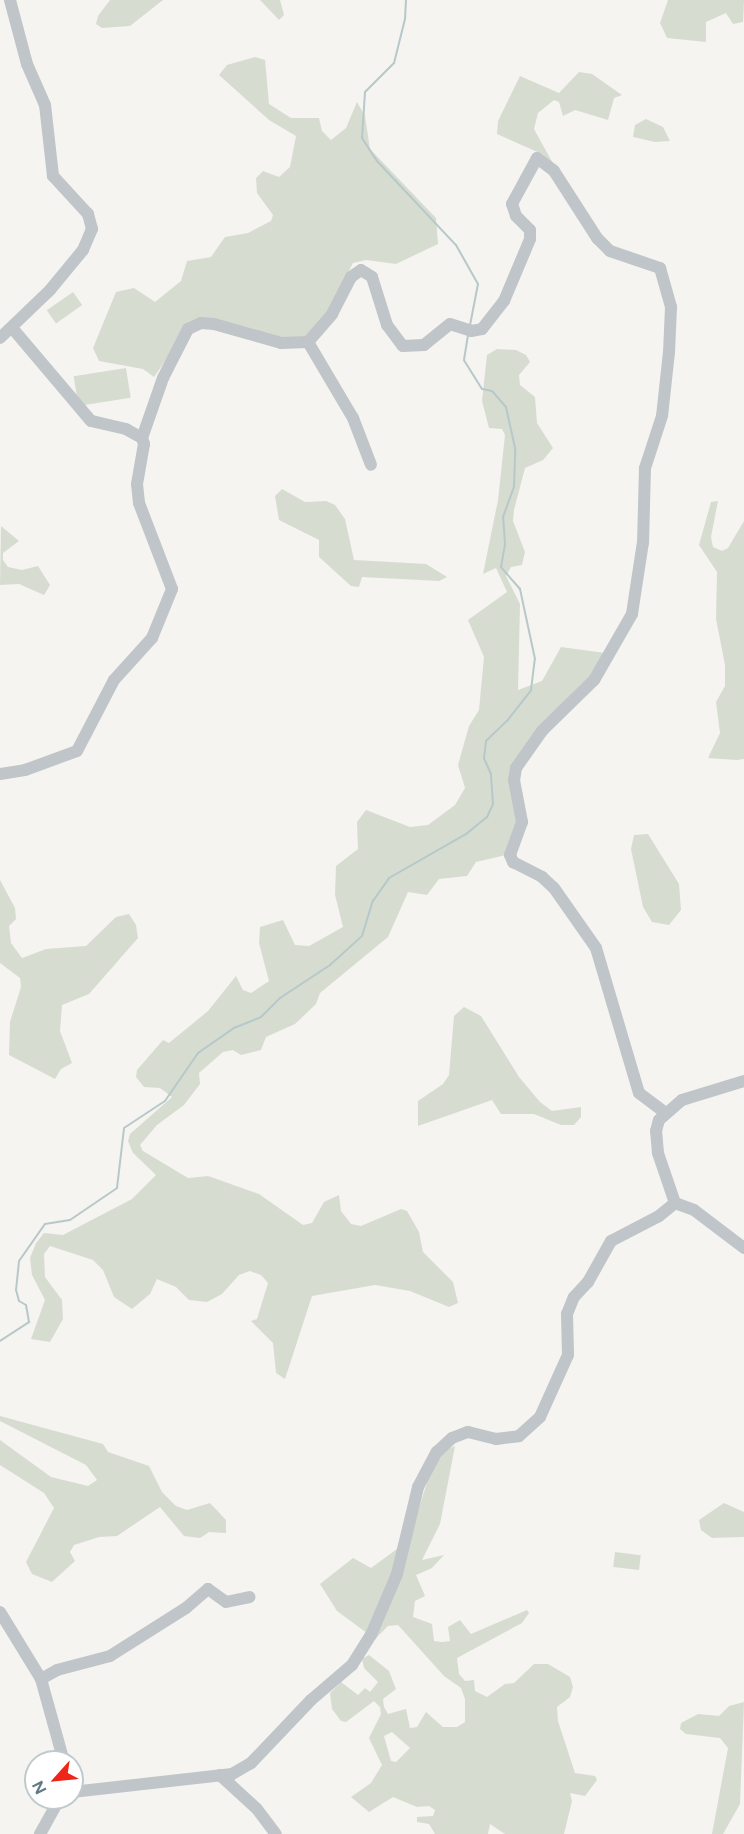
<!DOCTYPE html>
<style>
body{margin:0}
#map{position:relative;width:744px;height:1834px;overflow:hidden;background:#f5f4f0;font-family:Figtree,sans-serif}
div>[style]{position:absolute}
.green>*{inset:0;background:#d7dcd1;transform-origin:0 0}
.stream>*{height:2px;margin:-1px;padding:0 1px;transform-origin:1px;border-radius:1px;background:#b7c8ca}
.minor>*{height:12px;margin:-6px;padding:0 6px;transform-origin:6px;border-radius:6px;background:#bfc5c8}
span{translate:-50% -50%;white-space:nowrap;text-align:center;line-height:1.15;-webkit-text-stroke:6px #fff;paint-order:stroke}
.north{position:absolute;left:24px;top:1750px;width:60px;height:60px;box-sizing:border-box;background:#fff;border:2px solid #c0cace;border-radius:50%;rotate:243deg;font-size:16px;font-weight:700;line-height:24px;text-align:center;color:#627a84}
.north::after{content:'';display:block;margin:auto;width:21px;height:27px;background:#ee2517;clip-path:polygon(50% 0,100% 100%,50% 72%,0 100%)}
</style>
<div id="map">
<div class="green">
<i style="clip-path:polygon(110px 0,163px 0,130px 26px,102px 28px,96px 24px,98px 16px)"></i>
<i style="clip-path:polygon(260px 0,280px 0,284px 15px,279px 20px)"></i>
<i style="clip-path:polygon(668px 0,744px 0,743px 22px,733px 24px,726px 13px,706px 22px,706px 42px,667px 38px,660px 23px)"></i>
<i style="clip-path:polygon(255px 57px,265px 60px,269px 104px,291px 118px,319px 118px,322px 131px,331px 140px,346px 128px,357px 102px,365px 116px,370px 149px,436px 218px,438px 244px,396px 264px,366px 260px,353px 263px,330px 308px,309px 335px,289px 341px,194px 320px,154px 377px,143px 369px,99px 361px,93px 348px,116px 292px,134px 288px,155px 302px,181px 281px,187px 261px,211px 257px,225px 237px,248px 233px,271px 221px,273px 215px,257px 193px,256px 178px,263px 171px,279px 177px,290px 167px,296px 136px,269px 120px,219px 75px,227px 65px)"></i>
<i style="clip-path:polygon(579px 72px,592px 74px,622px 95px,614px 98px,608px 120px,575px 110px,563px 116px,559px 102px,554px 100px,538px 113px,534px 129px,556px 169px,542px 154px,497px 134px,498px 121px,520px 76px,559px 93px)"></i>
<i style="clip-path:polygon(646px 119px,663px 127px,670px 141px,655px 142px,633px 137px,635px 125px)"></i>
<i style="left:73px;top:292px;width:16px;height:32px;rotate:55deg"></i>
<i style="clip-path:polygon(497px 349px,516px 350px,526px 355px,530px 362px,519px 375px,520px 385px,535px 397px,537px 423px,553px 448px,543px 460px,525px 468px,514px 510px,513px 521px,525px 552px,522px 565px,511px 567px,506px 576px,520px 604px,518px 690px,542px 681px,561px 647px,605px 653px,596px 672px,520px 753px,517px 831px,506px 855px,476px 862px,467px 876px,439px 879px,427px 895px,408px 892px,388px 937px,320px 993px,316px 1004px,295px 1024px,266px 1037px,261px 1050px,241px 1055px,233px 1050px,223px 1052px,199px 1073px,200px 1084px,184px 1105px,157px 1125px,140px 1145px,143px 1151px,188px 1178px,208px 1176px,259px 1194px,303px 1225px,312px 1223px,324px 1202px,339px 1195px,341px 1211px,351px 1224px,361px 1226px,401px 1209px,407px 1211px,419px 1232px,423px 1252px,453px 1282px,458px 1303px,449px 1307px,410px 1291px,375px 1285px,312px 1296px,285px 1379px,276px 1373px,273px 1343px,251px 1321px,257px 1319px,268px 1283px,261px 1275px,250px 1271px,239px 1275px,222px 1294px,207px 1302px,189px 1300px,176px 1287px,157px 1279px,150px 1294px,132px 1309px,114px 1297px,103px 1270px,93px 1260px,50px 1246px,44px 1254px,45px 1277px,62px 1300px,63px 1319px,50px 1342px,31px 1339px,45px 1300px,32px 1275px,30px 1258px,36px 1243px,44px 1233px,63px 1235px,132px 1199px,156px 1175px,133px 1153px,128px 1141px,130px 1134px,172px 1097px,160px 1088px,144px 1087px,136px 1077px,137px 1070px,163px 1040px,169px 1043px,208px 1011px,236px 976px,243px 990px,251px 993px,269px 981px,259px 943px,260px 927px,283px 920px,295px 945px,309px 946px,343px 927px,335px 895px,336px 866px,358px 849px,357px 822px,366px 810px,410px 827px,428px 825px,455px 805px,465px 788px,458px 765px,469px 726px,479px 710px,484px 657px,468px 620px,507px 592px,496px 568px,483px 574px,498px 500px,505px 435px,502px 429px,489px 428px,482px 401px,487px 355px)"></i>
<i style="left:126px;top:368px;width:30px;height:53px;rotate:81deg"></i>
<i style="clip-path:polygon(282px 489px,305px 502px,326px 501px,335px 505px,345px 519px,354px 560px,426px 564px,447px 577px,439px 581px,362px 577px,359px 587px,351px 586px,319px 557px,319px 540px,279px 520px,275px 496px)"></i>
<i style="clip-path:polygon(718px 501px,711px 537px,713px 547px,722px 551px,728px 548px,744px 521px,744px 759px,737px 760px,708px 758px,720px 733px,716px 702px,725px 686px,725px 665px,716px 619px,717px 572px,699px 545px,711px 502px)"></i>
<i style="clip-path:polygon(1px 526px,19px 541px,3px 553px,3px 560px,8px 567px,22px 570px,38px 566px,50px 585px,44px 595px,19px 584px,0 585px)"></i>
<i style="clip-path:polygon(648px 834px,679px 884px,681px 910px,669px 925px,652px 922px,643px 907px,631px 849px,634px 835px)"></i>
<i style="clip-path:polygon(0 880px,15px 908px,16px 919px,9px 926px,11px 943px,22px 958px,46px 949px,86px 946px,116px 917px,129px 914px,136px 925px,138px 938px,89px 994px,62px 1005px,60px 1031px,72px 1063px,61px 1069px,55px 1079px,9px 1055px,10px 1022px,21px 987px,20px 978px,0 963px)"></i>
<i style="clip-path:polygon(464px 1007px,481px 1016px,519px 1077px,540px 1102px,552px 1111px,581px 1107px,581px 1117px,574px 1125px,561px 1125px,534px 1114px,501px 1114px,492px 1100px,418px 1126px,418px 1101px,443px 1084px,449px 1075px,454px 1016px)"></i>
<i style="clip-path:polygon(0 1416px,103px 1444px,108px 1452px,149px 1466px,162px 1492px,176px 1506px,187px 1510px,210px 1503px,226px 1520px,226px 1533px,209px 1532px,200px 1538px,184px 1536px,160px 1507px,117px 1536px,99px 1537px,74px 1545px,70px 1552px,75px 1561px,52px 1582px,32px 1574px,26px 1562px,54px 1508px,44px 1493px,0 1465px,0 1440px,51px 1477px,88px 1486px,97px 1480px,86px 1465px,0 1421px)"></i>
<i style="clip-path:polygon(evenodd,455px 1446px,440px 1524px,422px 1560px,444px 1555px,432px 1568px,416px 1575px,425px 1596px,415px 1601px,413px 1617px,432px 1624px,434px 1641px,442px 1642px,450px 1641px,448px 1627px,460px 1620px,471px 1634px,527px 1610px,529px 1613px,522px 1623px,457px 1658px,459px 1674px,465px 1681px,474px 1680px,475px 1691px,487px 1697px,505px 1684px,514px 1683px,534px 1664px,548px 1664px,570px 1677px,573px 1687px,570px 1697px,557px 1707px,558px 1721px,575px 1773px,595px 1776px,597px 1780px,585px 1796px,570px 1793px,572px 1801px,564px 1834px,505px 1834px,490px 1824px,488px 1834px,435px 1834px,429px 1824px,417px 1822px,417px 1817px,433px 1816px,435px 1810px,429px 1806px,417px 1807px,393px 1797px,369px 1812px,351px 1797px,371px 1783px,382px 1765px,369px 1738px,381px 1714px,380px 1707px,374px 1701px,346px 1722px,341px 1721px,332px 1709px,330px 1693px,341px 1682px,358px 1695px,365px 1688px,370px 1692px,378px 1682px,364px 1668px,362px 1659px,369px 1655px,389px 1671px,396px 1689px,383px 1699px,384px 1707px,388px 1714px,406px 1709px,410px 1728px,417px 1727px,426px 1712px,443px 1727px,457px 1727px,465px 1722px,465px 1699px,461px 1688px,444px 1676px,398px 1625px,388px 1626px,375px 1639px,337px 1611px,320px 1584px,353px 1558px,371px 1568px,397px 1549px,411px 1533px,431px 1470px,446px 1450px,455px 1446px,392px 1732px,410px 1748px,396px 1762px,391px 1761px,384px 1736px,392px 1732px)"></i>
<i style="clip-path:polygon(724px 1503px,744px 1512px,744px 1537px,712px 1538px,701px 1530px,699px 1520px)"></i>
<i style="left:615px;top:1552px;width:26px;height:15px;rotate:7deg"></i>
<i style="clip-path:polygon(744px 1702px,740px 1804px,723px 1834px,712px 1834px,728px 1748px,720px 1738px,686px 1734px,680px 1729px,681px 1723px,698px 1714px,719px 1716px,729px 1706px)"></i>
</div>
<div class="stream">
<i style="left:406px;top:0;width:19px;rotate:93deg"></i>
<i style="left:405px;top:19px;width:45px;rotate:104deg"></i>
<i style="left:394px;top:63px;width:41px;rotate:135deg"></i>
<i style="left:365px;top:92px;width:46px;rotate:93.7deg"></i>
<i style="left:362px;top:138px;width:27px;rotate:57deg"></i>
<i style="left:377px;top:161px;width:115px;rotate:46.8deg"></i>
<i style="left:456px;top:245px;width:45px;rotate:60.6deg"></i>
<i style="left:478px;top:284px;width:42px;rotate:101deg"></i>
<i style="left:0;top:1341px;width:35px;rotate:-33deg"></i>
<i style="left:29px;top:1322px;width:17px;rotate:-100deg"></i>
<i style="left:26px;top:1305px;width:8px;rotate:-150deg"></i>
<i style="left:19px;top:1301px;width:11px;rotate:-105deg"></i>
<i style="left:16px;top:1290px;width:29px;rotate:-84deg"></i>
<i style="left:19px;top:1261px;width:45px;rotate:-54.9deg"></i>
<i style="left:45px;top:1224px;width:25px;rotate:-9deg"></i>
<i style="left:70px;top:1220px;width:57px;rotate:-34.2deg"></i>
<i style="left:117px;top:1188px;width:60px;rotate:-83.3deg"></i>
<i style="left:124px;top:1128px;width:49px;rotate:-33.4deg"></i>
<i style="left:165px;top:1101px;width:58px;rotate:-55.5deg"></i>
<i style="left:198px;top:1053px;width:44px;rotate:-34.8deg"></i>
<i style="left:234px;top:1028px;width:29px;rotate:-22deg"></i>
<i style="left:261px;top:1017px;width:27px;rotate:-45deg"></i>
<i style="left:280px;top:998px;width:60px;rotate:-33.4deg"></i>
<i style="left:330px;top:965px;width:43px;rotate:-42.2deg"></i>
<i style="left:362px;top:936px;width:37px;rotate:-73deg"></i>
<i style="left:373px;top:901px;width:28px;rotate:-55deg"></i>
<i style="left:389px;top:878px;width:89px;rotate:-29.7deg"></i>
<i style="left:466px;top:834px;width:27px;rotate:-39deg"></i>
<i style="left:487px;top:817px;width:14px;rotate:-65deg"></i>
<i style="left:493px;top:804px;width:30px;rotate:-94deg"></i>
<i style="left:491px;top:774px;width:17px;rotate:-114deg"></i>
<i style="left:484px;top:758px;width:17px;rotate:-83deg"></i>
<i style="left:486px;top:741px;width:29px;rotate:-44deg"></i>
<i style="left:507px;top:721px;width:39px;rotate:-52deg"></i>
<i style="left:531px;top:690px;width:31px;rotate:-83deg"></i>
<i style="left:535px;top:659px;width:72px;rotate:-102.1deg"></i>
<i style="left:520px;top:589px;width:29px;rotate:-131deg"></i>
<i style="left:501px;top:567px;width:23px;rotate:-80deg"></i>
<i style="left:505px;top:544px;width:27px;rotate:-94deg"></i>
<i style="left:503px;top:517px;width:33px;rotate:-70deg"></i>
<i style="left:514px;top:486px;width:38px;rotate:-88deg"></i>
<i style="left:515px;top:448px;width:42px;rotate:-102.4deg"></i>
<i style="left:506px;top:407px;width:21px;rotate:-131deg"></i>
<i style="left:492px;top:391px;width:10px;rotate:-169deg"></i>
<i style="left:482px;top:389px;width:34px;rotate:-122deg"></i>
<i style="left:464px;top:360px;width:26px;rotate:-81deg"></i>
</div>
<div class="minor">
<i style="left:0;top:338px;width:69px;rotate:-43.8deg"></i>
<i style="left:50px;top:290px;width:52px;rotate:-50.5deg"></i>
<i style="left:83px;top:250px;width:23px;rotate:-67deg"></i>
<i style="left:92px;top:229px;width:16px;rotate:-105deg"></i>
<i style="left:88px;top:214px;width:52px;rotate:-132.6deg"></i>
<i style="left:53px;top:176px;width:71px;rotate:-96.4deg"></i>
<i style="left:45px;top:105px;width:45px;rotate:-113.7deg"></i>
<i style="left:27px;top:64px;width:66px;rotate:-104.9deg"></i>
<i style="left:308px;top:342px;width:88px;rotate:59.4deg"></i>
<i style="left:353px;top:418px;width:50px;rotate:69deg"></i>
<i style="left:142px;top:438px;width:64px;rotate:-70.7deg"></i>
<i style="left:163px;top:378px;width:55px;rotate:-63deg"></i>
<i style="left:188px;top:329px;width:14px;rotate:-25deg"></i>
<i style="left:201px;top:323px;width:13px;rotate:4deg"></i>
<i style="left:214px;top:324px;width:70px;rotate:15.8deg"></i>
<i style="left:281px;top:343px;width:27px;rotate:-2deg"></i>
<i style="left:308px;top:342px;width:37px;rotate:-49deg"></i>
<i style="left:332px;top:314px;width:42px;rotate:-62.8deg"></i>
<i style="left:351px;top:277px;width:12px;rotate:-35deg"></i>
<i style="left:361px;top:270px;width:13px;rotate:32deg"></i>
<i style="left:372px;top:277px;width:50px;rotate:72.6deg"></i>
<i style="left:387px;top:325px;width:26px;rotate:53deg"></i>
<i style="left:403px;top:346px;width:21px;rotate:-3deg"></i>
<i style="left:424px;top:345px;width:33px;rotate:-39deg"></i>
<i style="left:450px;top:324px;width:22px;rotate:18deg"></i>
<i style="left:471px;top:331px;width:11px;rotate:-10deg"></i>
<i style="left:482px;top:329px;width:36px;rotate:-52deg"></i>
<i style="left:504px;top:301px;width:67px;rotate:-67.2deg"></i>
<i style="left:530px;top:239px;width:9px;rotate:-90deg"></i>
<i style="left:530px;top:230px;width:20px;rotate:-135deg"></i>
<i style="left:516px;top:216px;width:13px;rotate:-108deg"></i>
<i style="left:512px;top:204px;width:52px;rotate:-61.5deg"></i>
<i style="left:537px;top:158px;width:21px;rotate:37deg"></i>
<i style="left:554px;top:171px;width:80px;rotate:57.3deg"></i>
<i style="left:597px;top:238px;width:18px;rotate:45deg"></i>
<i style="left:610px;top:251px;width:53px;rotate:18.8deg"></i>
<i style="left:660px;top:268px;width:41px;rotate:74.2deg"></i>
<i style="left:671px;top:307px;width:45px;rotate:92.5deg"></i>
<i style="left:669px;top:352px;width:64px;rotate:96.2deg"></i>
<i style="left:662px;top:416px;width:55px;rotate:108.1deg"></i>
<i style="left:645px;top:468px;width:74px;rotate:91.5deg"></i>
<i style="left:643px;top:542px;width:73px;rotate:98.7deg"></i>
<i style="left:632px;top:614px;width:76px;rotate:119.9deg"></i>
<i style="left:594px;top:680px;width:73px;rotate:135.6deg"></i>
<i style="left:542px;top:731px;width:45px;rotate:125.1deg"></i>
<i style="left:516px;top:768px;width:12px;rotate:99deg"></i>
<i style="left:514px;top:780px;width:43px;rotate:79.2deg"></i>
<i style="left:522px;top:822px;width:35px;rotate:110deg"></i>
<i style="left:510px;top:855px;width:8px;rotate:67deg"></i>
<i style="left:513px;top:862px;width:33px;rotate:27deg"></i>
<i style="left:542px;top:877px;width:16px;rotate:43deg"></i>
<i style="left:554px;top:888px;width:73px;rotate:55deg"></i>
<i style="left:596px;top:948px;width:151px;rotate:73.5deg"></i>
<i style="left:639px;top:1093px;width:31px;rotate:37deg"></i>
<i style="left:0;top:774px;width:25px;rotate:-9deg"></i>
<i style="left:25px;top:770px;width:55px;rotate:-20.1deg"></i>
<i style="left:77px;top:751px;width:80px;rotate:-62.5deg"></i>
<i style="left:114px;top:680px;width:57px;rotate:-47.9deg"></i>
<i style="left:152px;top:638px;width:53px;rotate:-67.8deg"></i>
<i style="left:172px;top:589px;width:92px;rotate:-111deg"></i>
<i style="left:139px;top:503px;width:19px;rotate:-96deg"></i>
<i style="left:137px;top:484px;width:41px;rotate:-80.1deg"></i>
<i style="left:144px;top:444px;width:6px;rotate:-108deg"></i>
<i style="left:142px;top:438px;width:18px;rotate:-151deg"></i>
<i style="left:126px;top:429px;width:36px;rotate:-167deg"></i>
<i style="left:91px;top:421px;width:121px;rotate:-130.3deg"></i>
<i style="left:675px;top:1203px;width:20px;rotate:20deg"></i>
<i style="left:694px;top:1210px;width:63px;rotate:37.2deg"></i>
<i style="left:0;top:1612px;width:79px;rotate:58.5deg"></i>
<i style="left:41px;top:1679px;width:86px;rotate:74.5deg"></i>
<i style="left:41px;top:1679px;width:18px;rotate:-29deg"></i>
<i style="left:57px;top:1670px;width:55px;rotate:-14.8deg"></i>
<i style="left:110px;top:1656px;width:90px;rotate:-32.3deg"></i>
<i style="left:186px;top:1608px;width:29px;rotate:-41deg"></i>
<i style="left:208px;top:1589px;width:22px;rotate:36deg"></i>
<i style="left:226px;top:1602px;width:24px;rotate:-12deg"></i>
<i style="left:220px;top:1775px;width:50px;rotate:42.6deg"></i>
<i style="left:257px;top:1809px;width:31px;rotate:53deg"></i>
<i style="left:72px;top:1792px;width:161px;rotate:-6.4deg"></i>
<i style="left:232px;top:1774px;width:22px;rotate:-30deg"></i>
<i style="left:251px;top:1763px;width:87px;rotate:-46.4deg"></i>
<i style="left:311px;top:1700px;width:54px;rotate:-40.5deg"></i>
<i style="left:352px;top:1665px;width:36px;rotate:-58deg"></i>
<i style="left:371px;top:1635px;width:66px;rotate:-66.9deg"></i>
<i style="left:397px;top:1574px;width:89px;rotate:-76.4deg"></i>
<i style="left:418px;top:1487px;width:40px;rotate:-62deg"></i>
<i style="left:437px;top:1452px;width:21px;rotate:-43deg"></i>
<i style="left:452px;top:1438px;width:17px;rotate:-21deg"></i>
<i style="left:468px;top:1432px;width:29px;rotate:14deg"></i>
<i style="left:496px;top:1439px;width:23px;rotate:-7deg"></i>
<i style="left:519px;top:1436px;width:28px;rotate:-42deg"></i>
<i style="left:540px;top:1417px;width:68px;rotate:-65.7deg"></i>
<i style="left:568px;top:1355px;width:41px;rotate:-91.4deg"></i>
<i style="left:567px;top:1314px;width:18px;rotate:-68deg"></i>
<i style="left:574px;top:1297px;width:21px;rotate:-47deg"></i>
<i style="left:588px;top:1282px;width:47px;rotate:-60.7deg"></i>
<i style="left:611px;top:1241px;width:54px;rotate:-27.5deg"></i>
<i style="left:659px;top:1216px;width:21px;rotate:-39deg"></i>
<i style="left:675px;top:1203px;width:53px;rotate:-108.8deg"></i>
<i style="left:658px;top:1153px;width:22px;rotate:-95deg"></i>
<i style="left:656px;top:1131px;width:11px;rotate:-75deg"></i>
<i style="left:659px;top:1120px;width:30px;rotate:-41deg"></i>
<i style="left:682px;top:1100px;width:65px;rotate:-17deg"></i>
<i style="left:40px;top:1834px;width:41px;rotate:-60.9deg"></i>
</div>
<div class="north">N</div>
</div>
